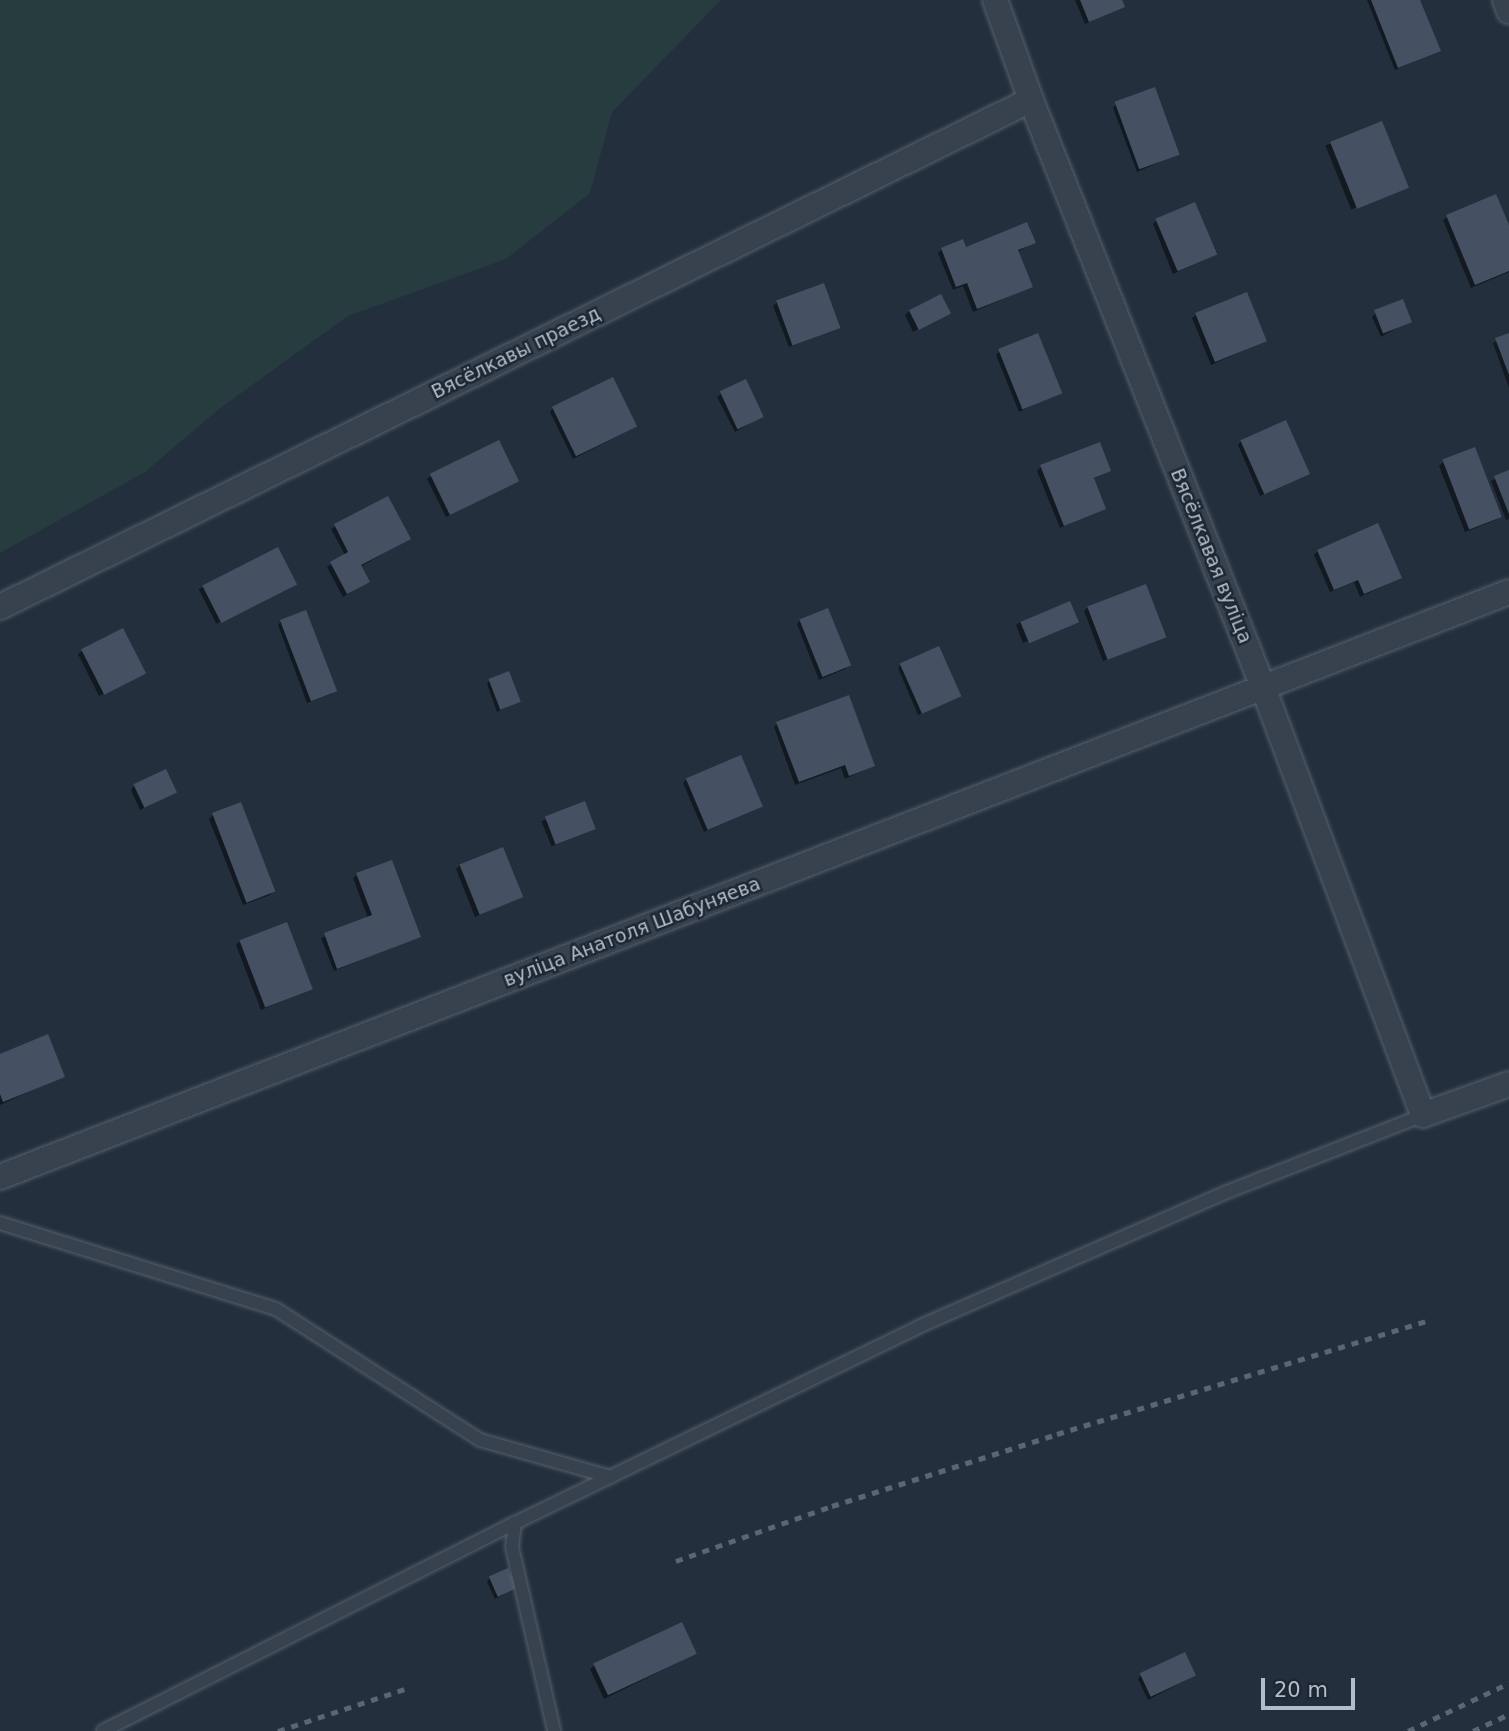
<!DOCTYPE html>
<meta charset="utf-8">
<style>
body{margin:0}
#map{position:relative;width:1509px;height:1731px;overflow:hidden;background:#242f3e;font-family:"DejaVu Sans",sans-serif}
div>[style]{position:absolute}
.green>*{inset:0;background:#263c3f}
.shadow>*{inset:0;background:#0007;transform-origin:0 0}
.building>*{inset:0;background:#455162;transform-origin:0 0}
.roads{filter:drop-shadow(0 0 2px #565f6c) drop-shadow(0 0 2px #565f6c)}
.lane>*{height:12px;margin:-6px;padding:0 6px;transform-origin:6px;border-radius:6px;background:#38414e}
.street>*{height:24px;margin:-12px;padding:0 12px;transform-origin:12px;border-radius:12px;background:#38414e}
.rail>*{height:5px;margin-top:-2.5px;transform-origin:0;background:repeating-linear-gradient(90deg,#5a6575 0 7px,transparent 0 14px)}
span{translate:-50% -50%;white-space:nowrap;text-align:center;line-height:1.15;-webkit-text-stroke:5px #1d2633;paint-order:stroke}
.street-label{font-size:19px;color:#b4bcc9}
.scale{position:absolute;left:1261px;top:1678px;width:94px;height:32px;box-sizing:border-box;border:4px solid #b4bcc9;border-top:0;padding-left:9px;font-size:21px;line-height:24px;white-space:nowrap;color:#b4bcc9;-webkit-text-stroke:5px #1d2633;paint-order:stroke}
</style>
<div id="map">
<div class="green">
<i style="clip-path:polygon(0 0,721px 0,612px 112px,590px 193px,506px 259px,348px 316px,219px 409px,145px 472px,0 553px)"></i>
</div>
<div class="shadow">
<i style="clip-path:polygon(1075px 0,1120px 0,1123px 6px,1085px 24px)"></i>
<i style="clip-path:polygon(1367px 0,1418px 0,1438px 51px,1395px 70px)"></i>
<i style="clip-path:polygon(1116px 104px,1178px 154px,1137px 172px,1113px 108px)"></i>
<i style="left:1381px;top:123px;width:69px;height:60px;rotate:68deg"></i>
<i style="clip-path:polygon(1447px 217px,1509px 230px,1509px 272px,1471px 288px,1443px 220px)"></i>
<i style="clip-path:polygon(1157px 220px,1215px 255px,1173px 274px,1153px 224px)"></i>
<i style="clip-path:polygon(1034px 243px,1017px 252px,1031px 287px,973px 312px,963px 286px,953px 290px,938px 253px,942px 249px)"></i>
<i style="clip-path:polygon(777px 302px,838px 328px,789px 347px,773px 306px)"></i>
<i style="clip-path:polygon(909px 311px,949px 313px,913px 332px,905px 315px)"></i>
<i style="clip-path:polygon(1376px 313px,1410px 321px,1381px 337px,1372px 317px)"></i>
<i style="clip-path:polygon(1196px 315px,1265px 341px,1211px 365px,1192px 318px)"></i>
<i style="clip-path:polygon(1509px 335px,1509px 388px,1493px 343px)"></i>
<i style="clip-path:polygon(999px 352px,1060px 392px,1019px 412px,996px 355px)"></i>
<i style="clip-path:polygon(721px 394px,762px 416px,735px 432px,717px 397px)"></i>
<i style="clip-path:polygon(553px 408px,635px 427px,573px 459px,550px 412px)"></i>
<i style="clip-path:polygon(1241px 441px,1307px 473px,1260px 496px,1238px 445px)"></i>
<i style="clip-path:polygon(1443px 462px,1500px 516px,1496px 520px,1465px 532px,1439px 466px)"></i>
<i style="clip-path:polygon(1041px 467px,1109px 471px,1092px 480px,1104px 508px,1060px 528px,1037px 471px)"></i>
<i style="clip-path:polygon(1509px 472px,1509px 519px,1506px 520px,1491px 481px)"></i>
<i style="clip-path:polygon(431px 476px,517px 481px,446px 517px,427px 479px)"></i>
<i style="clip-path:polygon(387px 498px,409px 539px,360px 567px,368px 581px,343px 597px,327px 567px,345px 555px,331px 529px)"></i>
<i style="left:277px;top:549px;width:39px;height:88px;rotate:63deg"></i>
<i style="clip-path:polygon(1318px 551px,1400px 578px,1360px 597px,1354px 582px,1330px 592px,1314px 555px)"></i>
<i style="clip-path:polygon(1088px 607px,1164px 636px,1103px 661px,1084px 611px)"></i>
<i style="clip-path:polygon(800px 620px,849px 666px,845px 669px,819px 680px,797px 624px)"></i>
<i style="clip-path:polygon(281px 621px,335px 690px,331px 694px,307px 703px,278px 625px)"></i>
<i style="clip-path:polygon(1077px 621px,1023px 643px,1016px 625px,1020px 622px)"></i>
<i style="clip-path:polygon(82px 651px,144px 673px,99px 696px,78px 654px)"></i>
<i style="clip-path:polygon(901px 664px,959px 696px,918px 715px,898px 668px)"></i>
<i style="clip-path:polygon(490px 680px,519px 701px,497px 712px,487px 684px)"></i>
<i style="clip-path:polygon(777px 724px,873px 766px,845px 779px,841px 768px,795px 785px,774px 727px)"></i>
<i style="clip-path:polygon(687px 779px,761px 807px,704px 832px,683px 783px)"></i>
<i style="clip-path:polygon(134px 786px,175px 792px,140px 810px,131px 790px)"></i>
<i style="left:584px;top:804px;width:27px;height:46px;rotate:68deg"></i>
<i style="clip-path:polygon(213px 815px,274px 891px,270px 895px,243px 905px,209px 819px)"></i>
<i style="clip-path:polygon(460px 865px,521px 897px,475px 917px,456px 869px)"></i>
<i style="clip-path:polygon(357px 875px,419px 936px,334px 971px,321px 938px,368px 918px,353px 878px)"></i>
<i style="clip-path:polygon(240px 941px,311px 989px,261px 1010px,236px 945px)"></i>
<i style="clip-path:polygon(0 1056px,63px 1076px,0 1105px)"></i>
<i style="clip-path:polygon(490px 1578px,515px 1588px,495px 1599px,487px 1582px)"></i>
<i style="clip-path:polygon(695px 1654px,604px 1699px,590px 1669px,594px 1666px)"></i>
<i style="clip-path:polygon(1141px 1675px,1194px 1676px,1148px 1700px,1138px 1679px)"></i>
</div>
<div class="building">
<i style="clip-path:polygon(1080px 0,1122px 0,1125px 7px,1089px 22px)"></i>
<i style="clip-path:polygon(1371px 0,1420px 0,1441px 51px,1398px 68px)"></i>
<i style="left:1155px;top:87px;width:72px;height:43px;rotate:70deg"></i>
<i style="left:1382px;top:121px;width:72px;height:56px;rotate:68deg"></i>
<i style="clip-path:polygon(1496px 194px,1509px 225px,1509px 271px,1475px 285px,1446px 215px)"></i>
<i style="left:1195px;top:202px;width:57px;height:43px;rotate:67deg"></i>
<i style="clip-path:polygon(1027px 222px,1036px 243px,1018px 250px,1033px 287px,977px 309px,967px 283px,956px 287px,941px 248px,963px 239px,966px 247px)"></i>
<i style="left:824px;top:283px;width:48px;height:51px;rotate:70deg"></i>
<i style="left:1247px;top:292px;width:53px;height:56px;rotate:68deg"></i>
<i style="left:941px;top:294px;width:22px;height:36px;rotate:63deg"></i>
<i style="left:1403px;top:299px;width:25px;height:31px;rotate:69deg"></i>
<i style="left:1038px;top:333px;width:65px;height:43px;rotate:68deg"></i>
<i style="clip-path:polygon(1509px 333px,1509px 375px,1495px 338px)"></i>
<i style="left:613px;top:377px;width:55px;height:68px;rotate:64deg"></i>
<i style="left:746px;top:379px;width:42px;height:29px;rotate:65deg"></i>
<i style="left:1286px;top:420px;width:59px;height:50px;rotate:66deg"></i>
<i style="left:499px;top:440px;width:46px;height:77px;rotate:64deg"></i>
<i style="clip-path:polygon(1100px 442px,1111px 471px,1094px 478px,1106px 509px,1064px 526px,1040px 465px)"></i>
<i style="left:1475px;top:447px;width:75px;height:35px;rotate:69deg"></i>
<i style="clip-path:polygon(1509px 470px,1509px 514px,1494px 476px)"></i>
<i style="clip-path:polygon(388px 496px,411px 539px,361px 565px,370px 582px,347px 594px,330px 562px,348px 552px,334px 524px)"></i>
<i style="clip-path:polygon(1378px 523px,1402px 578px,1364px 594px,1358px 580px,1334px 590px,1317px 550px)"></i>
<i style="left:278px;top:547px;width:42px;height:85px;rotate:63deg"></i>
<i style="left:1146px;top:584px;width:57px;height:63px;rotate:69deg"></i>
<i style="left:1070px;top:601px;width:23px;height:54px;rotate:67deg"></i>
<i style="left:828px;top:608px;width:62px;height:31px;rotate:68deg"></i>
<i style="left:306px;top:610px;width:87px;height:28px;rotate:69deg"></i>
<i style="left:123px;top:628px;width:51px;height:47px;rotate:63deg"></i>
<i style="left:939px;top:646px;width:55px;height:43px;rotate:66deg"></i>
<i style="left:509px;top:671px;width:33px;height:22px;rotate:69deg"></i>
<i style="clip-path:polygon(849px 695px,875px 766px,849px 776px,845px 765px,799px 782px,776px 722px)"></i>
<i style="left:741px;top:755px;width:56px;height:60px;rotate:67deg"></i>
<i style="left:166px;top:769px;width:26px;height:36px;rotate:65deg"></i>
<i style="left:585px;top:801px;width:30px;height:43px;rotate:69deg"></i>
<i style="left:241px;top:802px;width:96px;height:31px;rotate:69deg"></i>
<i style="left:503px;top:847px;width:54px;height:47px;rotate:68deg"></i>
<i style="clip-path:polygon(392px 860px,421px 937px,337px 969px,324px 933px,372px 915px,356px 873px)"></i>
<i style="left:287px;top:922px;width:72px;height:51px;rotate:69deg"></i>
<i style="clip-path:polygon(48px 1034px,65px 1077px,3px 1102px,0 1094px,0 1054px)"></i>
<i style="left:508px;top:1568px;width:22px;height:21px;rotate:66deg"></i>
<i style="left:682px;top:1622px;width:35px;height:98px;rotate:65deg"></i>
<i style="left:1185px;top:1652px;width:26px;height:50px;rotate:65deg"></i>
</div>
<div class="roads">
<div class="lane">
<i style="left:0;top:1223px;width:289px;rotate:17.3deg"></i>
<i style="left:276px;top:1309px;width:242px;rotate:32.7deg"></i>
<i style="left:480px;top:1440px;width:136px;rotate:15.8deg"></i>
<i style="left:515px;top:1523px;width:24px;rotate:97deg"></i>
<i style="left:512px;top:1547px;width:189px;rotate:77.1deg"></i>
<i style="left:103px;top:1731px;width:462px;rotate:-26.8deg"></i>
<i style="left:515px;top:1523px;width:450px;rotate:-25.9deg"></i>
<i style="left:920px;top:1326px;width:335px;rotate:-23.6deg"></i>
<i style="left:1227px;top:1192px;width:211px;rotate:-21.4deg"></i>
</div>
<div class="street">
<i style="left:995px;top:0;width:106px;rotate:70.2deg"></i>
<i style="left:1031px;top:100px;width:631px;rotate:68.43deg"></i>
<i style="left:1263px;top:687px;width:457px;rotate:69.5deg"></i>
<i style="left:1423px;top:1115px;width:91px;rotate:-19.8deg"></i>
<i style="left:1505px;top:0;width:12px;rotate:70deg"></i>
<i style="left:0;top:607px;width:1149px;rotate:-26.19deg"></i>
<i style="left:0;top:1177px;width:1618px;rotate:-21.19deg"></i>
</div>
</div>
<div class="rail">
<i style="left:676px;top:1561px;width:165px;rotate:-19.4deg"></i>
<i style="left:832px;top:1506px;width:236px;rotate:-17.7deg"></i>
<i style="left:1057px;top:1434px;width:391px;rotate:-17deg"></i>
<i style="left:278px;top:1731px;width:134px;rotate:-18.3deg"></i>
<i style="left:1408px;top:1731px;width:112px;rotate:-25.4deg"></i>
<i style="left:1473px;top:1731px;width:40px;rotate:-25deg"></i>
</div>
<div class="street-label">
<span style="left:516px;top:353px;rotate:-26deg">Вясёлкавы праезд</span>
<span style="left:1211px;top:556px;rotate:68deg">Вясёлкавая вуліца</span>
<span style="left:632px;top:932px;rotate:-21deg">вуліца Анатоля Шабуняева</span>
</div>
<div class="scale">20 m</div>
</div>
